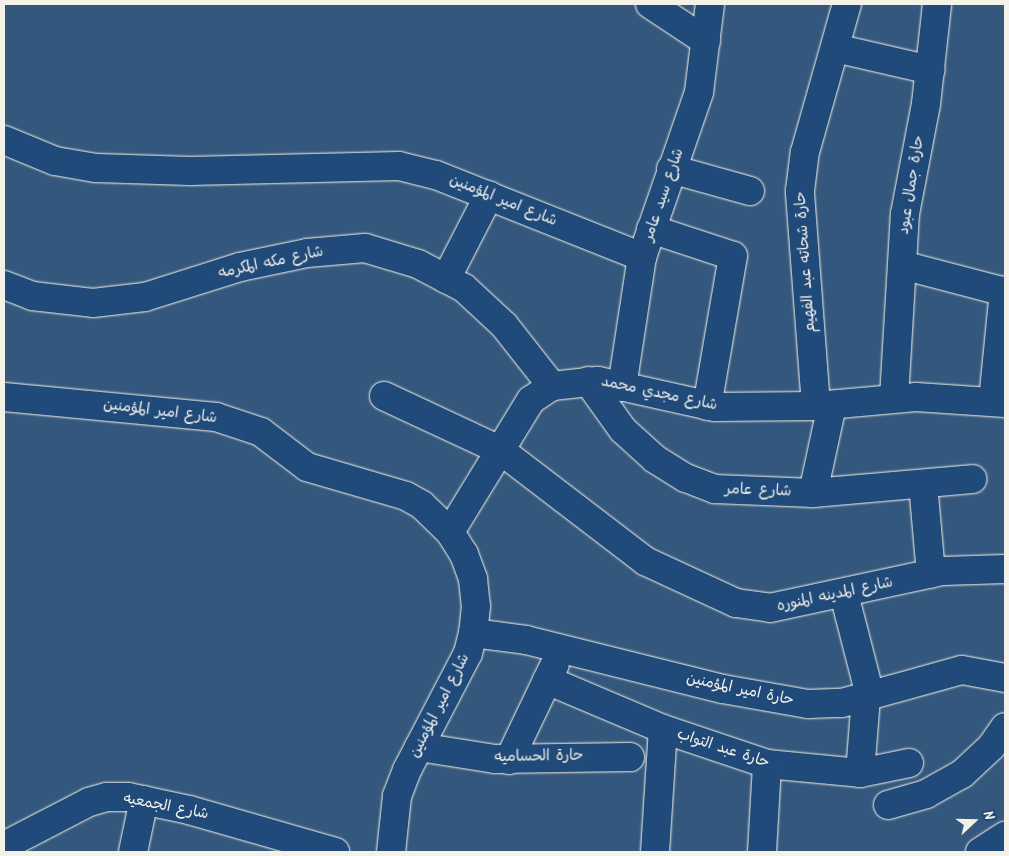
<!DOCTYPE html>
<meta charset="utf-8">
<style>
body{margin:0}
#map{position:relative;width:1009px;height:856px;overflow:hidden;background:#34587d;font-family:Kalam,"Playpen Sans Arabic",sans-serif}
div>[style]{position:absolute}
.roads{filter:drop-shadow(0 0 1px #f4f1e8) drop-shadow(0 0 1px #f4f1e8)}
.minor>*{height:28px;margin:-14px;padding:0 14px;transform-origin:14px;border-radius:14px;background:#1f4a7a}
span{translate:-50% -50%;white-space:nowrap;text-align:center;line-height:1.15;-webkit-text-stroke:5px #1f4a7a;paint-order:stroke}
.street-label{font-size:15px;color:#f4f1e8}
.frame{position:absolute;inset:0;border:5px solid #f4f1e8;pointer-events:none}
.north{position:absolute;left:949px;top:796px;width:50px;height:50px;-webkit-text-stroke:4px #1f4a7a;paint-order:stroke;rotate:69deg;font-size:14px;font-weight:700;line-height:20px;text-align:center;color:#f4f1e8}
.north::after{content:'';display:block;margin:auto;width:18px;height:22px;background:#f4f1e8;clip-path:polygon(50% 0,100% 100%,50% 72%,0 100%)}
</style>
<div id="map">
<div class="roads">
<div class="minor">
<i style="left:650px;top:4px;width:67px;rotate:33.5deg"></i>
<i style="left:835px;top:48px;width:98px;rotate:13deg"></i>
<i style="left:4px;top:140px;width:55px;rotate:22.4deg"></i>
<i style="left:55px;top:161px;width:42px;rotate:9.7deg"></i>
<i style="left:96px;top:168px;width:94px;rotate:1.8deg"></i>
<i style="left:190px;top:171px;width:209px;rotate:-1.4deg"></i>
<i style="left:399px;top:166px;width:38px;rotate:14deg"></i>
<i style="left:436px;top:175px;width:222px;rotate:21.7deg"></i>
<i style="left:671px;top:169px;width:82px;rotate:15.6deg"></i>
<i style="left:651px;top:229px;width:86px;rotate:18.2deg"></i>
<i style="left:733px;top:256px;width:152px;rotate:99.8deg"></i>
<i style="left:902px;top:265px;width:106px;rotate:14.7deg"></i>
<i style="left:446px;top:279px;width:94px;rotate:-62.9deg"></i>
<i style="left:4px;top:285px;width:30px;rotate:21deg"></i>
<i style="left:32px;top:296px;width:61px;rotate:6.5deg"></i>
<i style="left:93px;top:303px;width:52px;rotate:-6.6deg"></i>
<i style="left:145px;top:297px;width:100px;rotate:-17.5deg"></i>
<i style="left:240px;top:267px;width:68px;rotate:-11.8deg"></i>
<i style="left:307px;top:253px;width:58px;rotate:-4.9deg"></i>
<i style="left:365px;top:248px;width:55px;rotate:16.8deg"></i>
<i style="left:418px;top:264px;width:52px;rotate:27.6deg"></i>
<i style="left:464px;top:288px;width:54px;rotate:42.8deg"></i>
<i style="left:504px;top:325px;width:78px;rotate:51.8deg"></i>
<i style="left:588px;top:381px;width:60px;rotate:54.5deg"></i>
<i style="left:623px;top:430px;width:43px;rotate:42.2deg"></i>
<i style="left:655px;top:459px;width:36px;rotate:32deg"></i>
<i style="left:686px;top:478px;width:31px;rotate:21deg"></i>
<i style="left:715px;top:489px;width:98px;rotate:2.3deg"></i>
<i style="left:813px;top:493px;width:160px;rotate:-5deg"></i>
<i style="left:622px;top:387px;width:132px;rotate:-81.3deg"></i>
<i style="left:642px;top:257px;width:175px;rotate:-70.9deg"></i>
<i style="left:699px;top:92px;width:89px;rotate:-82.9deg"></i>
<i style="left:384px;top:396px;width:128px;rotate:25deg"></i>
<i style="left:500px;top:450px;width:183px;rotate:37.4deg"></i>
<i style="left:645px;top:561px;width:100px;rotate:24.8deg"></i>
<i style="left:736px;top:603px;width:34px;rotate:8deg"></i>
<i style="left:770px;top:608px;width:177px;rotate:-12.1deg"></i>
<i style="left:943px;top:571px;width:62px;rotate:-1.8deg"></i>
<i style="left:4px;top:397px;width:213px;rotate:5.4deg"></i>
<i style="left:216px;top:417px;width:47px;rotate:18.4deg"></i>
<i style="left:261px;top:432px;width:58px;rotate:37.3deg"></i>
<i style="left:307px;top:467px;width:103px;rotate:16.3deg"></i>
<i style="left:406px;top:496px;width:18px;rotate:29deg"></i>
<i style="left:422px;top:505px;width:39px;rotate:44deg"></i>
<i style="left:450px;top:532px;width:26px;rotate:58deg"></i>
<i style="left:464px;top:554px;width:27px;rotate:70deg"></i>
<i style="left:473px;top:579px;width:27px;rotate:84deg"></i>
<i style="left:476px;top:606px;width:27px;rotate:96deg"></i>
<i style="left:473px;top:633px;width:21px;rotate:104deg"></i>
<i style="left:468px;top:653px;width:132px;rotate:117.5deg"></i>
<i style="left:407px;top:770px;width:28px;rotate:111deg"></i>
<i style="left:397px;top:796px;width:56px;rotate:96.1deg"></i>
<i style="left:894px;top:398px;width:184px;rotate:-86.6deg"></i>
<i style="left:905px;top:214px;width:112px;rotate:-79.2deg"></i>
<i style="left:926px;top:104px;width:101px;rotate:-83.7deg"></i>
<i style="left:993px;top:401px;width:111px;rotate:-84.3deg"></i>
<i style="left:816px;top:406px;width:216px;rotate:-94.3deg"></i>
<i style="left:800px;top:191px;width:39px;rotate:-83deg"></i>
<i style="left:805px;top:152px;width:154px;rotate:-74.2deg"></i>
<i style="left:923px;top:484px;width:90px;rotate:84.9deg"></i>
<i style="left:813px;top:493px;width:90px;rotate:-77.8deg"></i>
<i style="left:450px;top:532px;width:155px;rotate:-58.5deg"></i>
<i style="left:531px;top:400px;width:25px;rotate:-34deg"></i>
<i style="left:552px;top:386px;width:46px;rotate:-6.2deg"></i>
<i style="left:598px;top:381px;width:120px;rotate:12.5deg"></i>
<i style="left:715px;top:407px;width:101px;rotate:-0.6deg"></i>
<i style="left:816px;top:406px;width:100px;rotate:-5.1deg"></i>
<i style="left:916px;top:397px;width:89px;rotate:3.9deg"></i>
<i style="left:844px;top:594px;width:104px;rotate:75.6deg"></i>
<i style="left:473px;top:633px;width:53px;rotate:7.5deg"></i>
<i style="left:526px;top:640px;width:203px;rotate:14deg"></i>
<i style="left:723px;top:689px;width:86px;rotate:10deg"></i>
<i style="left:808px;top:704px;width:34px;rotate:-2deg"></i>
<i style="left:842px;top:703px;width:124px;rotate:-15.4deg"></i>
<i style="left:962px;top:670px;width:44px;rotate:10.5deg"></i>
<i style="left:547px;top:680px;width:126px;rotate:22.9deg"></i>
<i style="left:663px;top:729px;width:110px;rotate:18.6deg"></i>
<i style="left:767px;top:764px;width:93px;rotate:5.5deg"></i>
<i style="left:860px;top:773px;width:50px;rotate:-11.5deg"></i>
<i style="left:419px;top:747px;width:77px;rotate:9deg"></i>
<i style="left:495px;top:759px;width:135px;rotate:-0.8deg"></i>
<i style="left:509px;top:760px;width:106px;rotate:-64.4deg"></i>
<i style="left:860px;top:773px;width:77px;rotate:-85.5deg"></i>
<i style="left:888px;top:805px;width:40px;rotate:-16deg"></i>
<i style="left:926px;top:794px;width:41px;rotate:-29.1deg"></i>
<i style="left:962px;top:774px;width:40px;rotate:-43deg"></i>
<i style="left:991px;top:747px;width:24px;rotate:-55deg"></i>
<i style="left:4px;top:846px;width:96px;rotate:-27.4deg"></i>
<i style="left:89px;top:802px;width:19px;rotate:-16deg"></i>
<i style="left:107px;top:797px;width:21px"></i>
<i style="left:128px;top:797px;width:62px;rotate:12deg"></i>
<i style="left:189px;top:810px;width:152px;rotate:16deg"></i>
<i style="left:133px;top:852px;width:53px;rotate:-78.1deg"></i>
<i style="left:655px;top:852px;width:123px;rotate:-86.3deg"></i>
<i style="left:762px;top:852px;width:88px;rotate:-86.7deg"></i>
<i style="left:980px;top:852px;width:30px;rotate:-33deg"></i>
</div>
</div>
<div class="street-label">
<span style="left:912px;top:185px;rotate:-81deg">حارة جمال عبود</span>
<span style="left:664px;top:195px;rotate:-71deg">شارع سيد عامر</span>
<span style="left:503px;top:201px;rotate:22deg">شارع امير المؤمنين</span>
<span style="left:806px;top:262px;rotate:-94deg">حارة شحاته عبد الفهيم</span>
<span style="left:271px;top:263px;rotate:-12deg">شارع مكه المكرمه</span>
<span style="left:659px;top:394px;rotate:12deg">شارع مجدي محمد</span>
<span style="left:160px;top:412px;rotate:7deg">شارع امير المؤمنين</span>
<span style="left:758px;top:491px;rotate:2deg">شارع عامر</span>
<span style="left:835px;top:595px;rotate:-12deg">شارع المدينه المنوره</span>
<span style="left:740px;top:690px;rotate:12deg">حارة امير المؤمنين</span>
<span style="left:440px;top:706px;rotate:-63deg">شارع امير المؤمنين</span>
<span style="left:723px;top:749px;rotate:18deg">حارة عبد التواب</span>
<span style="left:539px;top:757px;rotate:-1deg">حارة الحساميه</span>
<span style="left:166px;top:807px;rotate:11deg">شارع الجمعيه</span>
</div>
<div class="frame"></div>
<div class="north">N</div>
</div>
